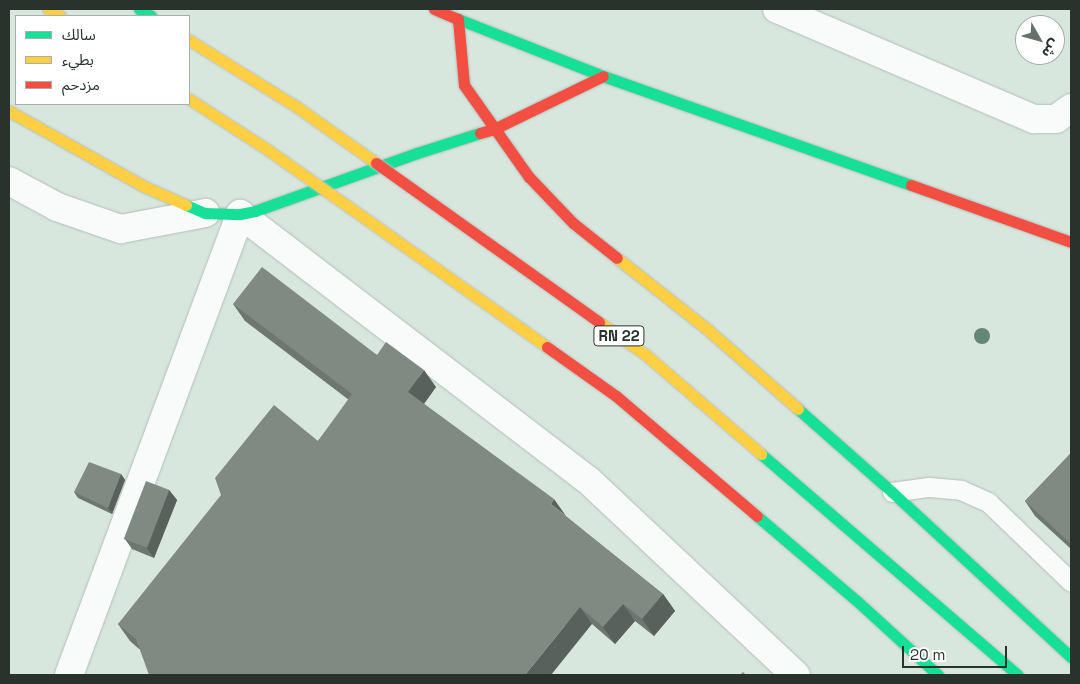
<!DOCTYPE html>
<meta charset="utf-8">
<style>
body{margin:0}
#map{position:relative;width:1080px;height:684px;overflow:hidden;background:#d8e7de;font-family:"Space Grotesk","Noto Sans Arabic",sans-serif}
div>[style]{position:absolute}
.roads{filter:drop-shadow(0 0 1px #b2beb7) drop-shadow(0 0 1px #b2beb7)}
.lane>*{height:19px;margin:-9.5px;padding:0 9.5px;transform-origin:9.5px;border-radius:9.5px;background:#f9fbfa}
.street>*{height:28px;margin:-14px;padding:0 14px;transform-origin:14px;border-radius:14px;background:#f9fbfa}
.fast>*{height:11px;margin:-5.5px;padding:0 5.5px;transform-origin:5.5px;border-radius:5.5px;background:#16e098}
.slow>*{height:11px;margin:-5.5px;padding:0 5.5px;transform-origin:5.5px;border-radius:5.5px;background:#ffcf43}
.jam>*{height:11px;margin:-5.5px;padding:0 5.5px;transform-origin:5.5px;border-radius:5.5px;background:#f24e42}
.bridges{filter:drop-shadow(0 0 1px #bac2bd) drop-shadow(0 0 1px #bac2bd)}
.fast-bridge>*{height:11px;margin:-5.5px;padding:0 5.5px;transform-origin:5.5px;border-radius:5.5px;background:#16e098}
.slow-bridge>*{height:11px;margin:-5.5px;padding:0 5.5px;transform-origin:5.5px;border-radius:5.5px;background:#ffcf43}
.jam-bridge>*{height:11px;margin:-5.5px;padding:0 5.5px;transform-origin:5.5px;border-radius:5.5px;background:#f24e42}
.trees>*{width:16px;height:16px;margin:-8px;border-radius:50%;background:#648677}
.wall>*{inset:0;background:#6d7771}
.shaded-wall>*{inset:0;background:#59615c}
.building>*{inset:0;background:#7f8a83;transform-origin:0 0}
span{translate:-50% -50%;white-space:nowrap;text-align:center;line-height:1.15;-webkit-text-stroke:5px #fff;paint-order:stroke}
.shield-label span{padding:1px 4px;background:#fff;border:1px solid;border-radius:4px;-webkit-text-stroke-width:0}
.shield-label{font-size:15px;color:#29332d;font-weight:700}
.frame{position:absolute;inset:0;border:10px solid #29332d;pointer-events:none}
.legend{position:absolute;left:15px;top:15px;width:175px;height:90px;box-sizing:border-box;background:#fff;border:1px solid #a9adab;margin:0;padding:6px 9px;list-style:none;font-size:15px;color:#29332d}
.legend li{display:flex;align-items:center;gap:10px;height:25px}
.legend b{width:25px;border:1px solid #a9adab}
.north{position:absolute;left:1015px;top:15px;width:50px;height:50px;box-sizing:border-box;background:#fff;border:1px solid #a9adab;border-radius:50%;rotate:128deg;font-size:14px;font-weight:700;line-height:20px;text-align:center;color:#29332d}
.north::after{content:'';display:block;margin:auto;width:18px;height:22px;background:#66726b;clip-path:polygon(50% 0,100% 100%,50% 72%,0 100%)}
.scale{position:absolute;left:902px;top:646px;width:105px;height:22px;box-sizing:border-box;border:2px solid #29332d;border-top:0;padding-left:6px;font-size:15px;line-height:18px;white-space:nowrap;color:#29332d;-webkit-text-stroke:4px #fff;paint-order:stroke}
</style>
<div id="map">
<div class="roads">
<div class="lane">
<i style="left:892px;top:492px;width:37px;rotate:-8deg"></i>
<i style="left:929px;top:487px;width:32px;rotate:5deg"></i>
<i style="left:961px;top:490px;width:30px;rotate:24deg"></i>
<i style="left:988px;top:502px;width:115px;rotate:43.9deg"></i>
</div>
<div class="street">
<i style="left:777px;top:9px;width:280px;rotate:23.2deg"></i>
<i style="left:1034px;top:119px;width:22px"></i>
<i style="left:1056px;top:119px;width:19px;rotate:-36deg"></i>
<i style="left:9px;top:181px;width:55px;rotate:28.4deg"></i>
<i style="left:57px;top:207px;width:68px;rotate:19deg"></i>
<i style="left:121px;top:229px;width:86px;rotate:-10.8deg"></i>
<i style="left:69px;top:675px;width:492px;rotate:-69.6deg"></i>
<i style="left:240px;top:214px;width:438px;rotate:37.4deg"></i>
<i style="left:588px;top:480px;width:285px;rotate:43.2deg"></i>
</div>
<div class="fast">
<i style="left:139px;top:9px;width:14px;rotate:30deg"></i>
<i style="left:458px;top:19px;width:156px;rotate:21.5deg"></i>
<i style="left:603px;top:76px;width:327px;rotate:19.5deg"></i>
<i style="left:186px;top:205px;width:21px;rotate:23deg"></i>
<i style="left:205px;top:213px;width:35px;rotate:2deg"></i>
<i style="left:240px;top:214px;width:15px;rotate:-11deg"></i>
<i style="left:255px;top:211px;width:172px;rotate:-19.7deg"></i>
<i style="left:417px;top:153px;width:66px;rotate:-17.6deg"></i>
<i style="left:798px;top:409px;width:125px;rotate:41.4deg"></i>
<i style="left:892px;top:492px;width:243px;rotate:42.7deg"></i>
</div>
<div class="slow">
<i style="left:48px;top:9px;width:14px;rotate:30deg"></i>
<i style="left:9px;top:111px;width:154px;rotate:29.2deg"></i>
<i style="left:143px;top:186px;width:47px;rotate:23.8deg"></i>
<i style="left:617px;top:258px;width:115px;rotate:38.3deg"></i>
<i style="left:707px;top:329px;width:121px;rotate:41.3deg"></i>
</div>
<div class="jam">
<i style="left:434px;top:9px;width:26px;rotate:23deg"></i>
<i style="left:458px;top:19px;width:66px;rotate:84.8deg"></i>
<i style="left:464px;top:85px;width:113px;rotate:54.8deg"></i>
<i style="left:529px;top:177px;width:64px;rotate:46.3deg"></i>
<i style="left:573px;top:223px;width:56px;rotate:38.5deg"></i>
<i style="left:480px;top:133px;width:15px;rotate:-16deg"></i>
<i style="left:494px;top:129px;width:121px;rotate:-25.9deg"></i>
<i style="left:911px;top:185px;width:170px;rotate:19.6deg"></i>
</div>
</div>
<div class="bridges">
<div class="fast-bridge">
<i style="left:761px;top:454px;width:339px;rotate:40.7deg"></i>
<i style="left:757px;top:516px;width:131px;rotate:40.4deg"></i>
<i style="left:857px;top:601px;width:110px;rotate:42.4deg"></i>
</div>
<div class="slow-bridge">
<i style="left:189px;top:40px;width:127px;rotate:31.8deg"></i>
<i style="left:297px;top:107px;width:97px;rotate:35.3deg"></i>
<i style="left:189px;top:99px;width:94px;rotate:32.8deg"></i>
<i style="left:268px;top:150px;width:342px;rotate:35.2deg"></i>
<i style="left:599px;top:322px;width:57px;rotate:35.1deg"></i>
<i style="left:646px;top:355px;width:152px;rotate:40.7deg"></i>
</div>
<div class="jam-bridge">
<i style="left:376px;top:163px;width:274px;rotate:35.5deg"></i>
<i style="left:547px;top:347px;width:85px;rotate:35.4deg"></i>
<i style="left:616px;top:396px;width:185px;rotate:40.4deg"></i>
</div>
</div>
<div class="trees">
<i style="left:982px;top:336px"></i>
</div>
<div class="wall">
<i style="clip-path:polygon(233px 304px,377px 355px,436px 387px,424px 404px,663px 594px,675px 611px,654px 636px,635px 621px,615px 644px,592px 624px,139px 649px,130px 641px,118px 624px,318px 441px,349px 400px,245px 321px)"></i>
<i style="clip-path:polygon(1071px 453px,1071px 549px,1035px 516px,1025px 501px)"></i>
<i style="clip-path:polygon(121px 474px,125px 480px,112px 514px,78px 498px,74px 492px)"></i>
<i style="clip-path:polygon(169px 490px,177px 500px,154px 558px,132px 549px,125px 539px)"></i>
</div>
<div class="shaded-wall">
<i style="clip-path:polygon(424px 370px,436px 387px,420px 409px,408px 392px)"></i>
<i style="clip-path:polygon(121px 474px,125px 480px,112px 514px,108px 508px)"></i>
<i style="clip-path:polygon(169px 490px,177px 500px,154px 558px,146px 547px)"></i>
<i style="clip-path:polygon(554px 499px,566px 516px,551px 504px)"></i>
<i style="clip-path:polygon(663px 594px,675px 611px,654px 636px,642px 619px)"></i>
<i style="clip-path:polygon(623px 604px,635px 621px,615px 644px,603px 627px)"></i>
<i style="clip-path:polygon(580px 607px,592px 624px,551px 675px,525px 675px)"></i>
</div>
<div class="building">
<i style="clip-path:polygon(262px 267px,377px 355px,386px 342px,424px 370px,408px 392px,554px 499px,551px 504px,663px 594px,642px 619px,623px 604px,603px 627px,580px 607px,525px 675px,149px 675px,136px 639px,118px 624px,221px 495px,215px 478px,274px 405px,318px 441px,352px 394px,233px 304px)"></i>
<i style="clip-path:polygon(1071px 453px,1071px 544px,1025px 501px)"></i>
<i style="clip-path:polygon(89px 462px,121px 474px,108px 508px,74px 492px)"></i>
<i style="left:146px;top:481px;width:25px;height:62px;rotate:21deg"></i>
<i style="clip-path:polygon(743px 672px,746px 675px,740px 675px)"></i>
</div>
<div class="shield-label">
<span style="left:619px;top:336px">RN 22</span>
</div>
<div class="frame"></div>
<ul class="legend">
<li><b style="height:6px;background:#16e098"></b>سالك</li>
<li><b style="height:6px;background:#ffcf43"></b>بطيء</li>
<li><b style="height:6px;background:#f24e42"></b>مزدحم</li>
</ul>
<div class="north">ش</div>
<div class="scale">20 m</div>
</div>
